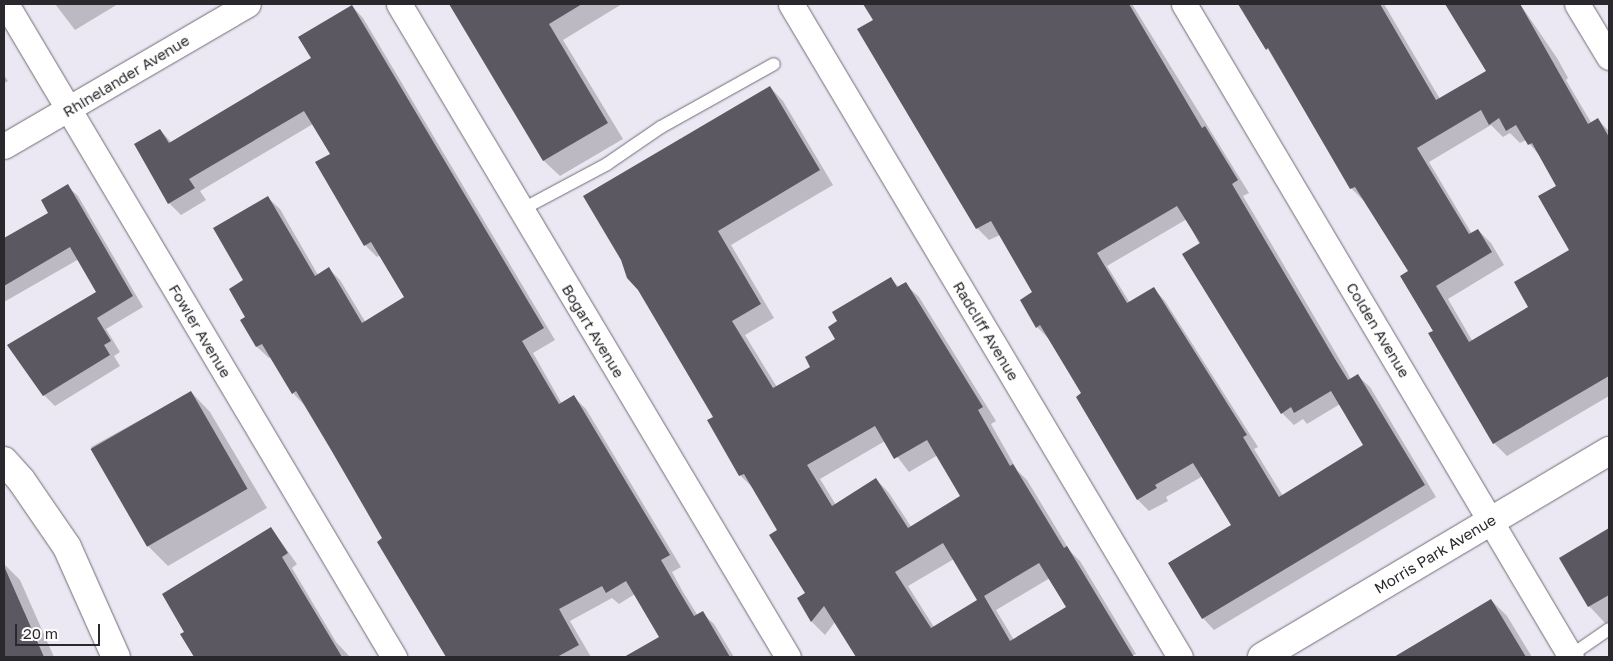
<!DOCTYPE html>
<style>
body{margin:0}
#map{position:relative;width:1613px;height:661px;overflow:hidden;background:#ece8f3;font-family:"Golos Text",sans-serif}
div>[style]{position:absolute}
.shadow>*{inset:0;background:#0003}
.building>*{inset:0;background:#5c5862;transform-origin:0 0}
.roads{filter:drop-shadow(0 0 1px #706c77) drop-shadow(0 0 1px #706c77)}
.lane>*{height:12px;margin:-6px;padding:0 6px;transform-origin:6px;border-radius:6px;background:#fff}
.street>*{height:25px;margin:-12.5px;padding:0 12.5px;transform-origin:12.5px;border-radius:12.5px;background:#fff}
.secondary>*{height:28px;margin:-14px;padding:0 14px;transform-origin:14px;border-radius:14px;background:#fff}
span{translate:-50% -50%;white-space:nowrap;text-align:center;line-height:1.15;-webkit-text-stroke:5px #fff;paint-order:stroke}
.street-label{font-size:15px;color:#2a282c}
.frame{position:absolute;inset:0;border:5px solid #2a282c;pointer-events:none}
.scale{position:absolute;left:15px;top:624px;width:85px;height:22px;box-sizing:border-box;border:2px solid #2a282c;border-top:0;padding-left:6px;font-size:15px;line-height:18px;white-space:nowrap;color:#2a282c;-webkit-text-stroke:4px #fff;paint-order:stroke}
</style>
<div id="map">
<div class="shadow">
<i style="clip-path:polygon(55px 4px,118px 4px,75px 30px)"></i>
<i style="clip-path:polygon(450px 4px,622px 4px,563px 40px,623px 139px,560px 176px,544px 161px)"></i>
<i style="clip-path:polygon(evenodd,865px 4px,1132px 4px,1249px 193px,1243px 196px,1347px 372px,1351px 380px,1358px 376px,1370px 387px,1436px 497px,1214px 630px,1203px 618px,1233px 525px,1203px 476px,1166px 497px,1168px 501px,1149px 511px,1138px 500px,1083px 394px,1049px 339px,1037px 327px,1033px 293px,1000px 235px,989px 240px,977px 228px,859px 29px,874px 21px,865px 4px,1187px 219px,1282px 413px,1294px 425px,1303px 419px,1307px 424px,1340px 404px,1365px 446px,1283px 496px,1254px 449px,1258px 447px,1165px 301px,1154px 289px,1130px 303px,1107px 266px,1187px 219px)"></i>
<i style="clip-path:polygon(evenodd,1241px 4px,1384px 4px,1440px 99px,1487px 72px,1447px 4px,1520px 4px,1557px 58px,1568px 78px,1566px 80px,1592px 124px,1598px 120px,1609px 131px,1609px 396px,1507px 456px,1494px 443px,1435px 331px,1409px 271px,1364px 201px,1351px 188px,1241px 4px,1491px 125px,1503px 137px,1510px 133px,1520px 143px,1526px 140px,1540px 156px,1558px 186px,1570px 250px,1530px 308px,1473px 342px,1448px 299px,1504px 265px,1491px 243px,1478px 230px,1472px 234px,1429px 162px,1491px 125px)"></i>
<i style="clip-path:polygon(352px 6px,363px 18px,555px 340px,533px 353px,562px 404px,574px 397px,586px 409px,681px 567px,672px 572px,683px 592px,698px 616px,702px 613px,714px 624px,734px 657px,645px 657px,640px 649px,661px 637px,635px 594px,619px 604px,612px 598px,570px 621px,591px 657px,447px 657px,378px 542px,384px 538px,304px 405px,293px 393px,271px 357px,269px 358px,257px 347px,241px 321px,247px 318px,245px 280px,268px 198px,280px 209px,318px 275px,329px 269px,340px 280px,366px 323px,405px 298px,380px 255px,377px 257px,365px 245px,332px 154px,313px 124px,200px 191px,206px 200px,181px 215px,169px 203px,160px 130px,172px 143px,312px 59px)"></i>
<i style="clip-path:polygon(4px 75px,8px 81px,4px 83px)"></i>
<i style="clip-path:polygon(evenodd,770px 87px,783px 101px,833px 185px,731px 245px,774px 318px,745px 335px,777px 387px,812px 367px,891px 279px,899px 287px,905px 284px,919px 297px,996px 421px,991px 424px,1017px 470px,1027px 480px,1070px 551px,1080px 561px,1136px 654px,1130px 657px,857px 657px,835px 622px,825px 635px,812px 622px,798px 599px,807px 594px,779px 530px,754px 489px,740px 475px,715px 417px,639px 289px,770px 87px,885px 441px,909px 472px,938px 455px,962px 497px,912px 528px,889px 493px,876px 479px,836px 505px,820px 479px,885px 441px,770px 87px,954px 559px,979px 600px,934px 627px,908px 586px,954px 559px,770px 87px,1050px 578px,1068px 608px,1014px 640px,996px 610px,1050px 578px)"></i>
<i style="clip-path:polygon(67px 186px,78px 196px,143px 307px,106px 329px,120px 352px,114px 356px,120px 366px,55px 406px,44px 395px,98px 292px,79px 259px,4px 302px,4px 240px,50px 213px)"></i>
<i style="clip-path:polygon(191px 392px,210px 412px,267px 508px,168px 566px,148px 546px,91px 447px)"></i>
<i style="clip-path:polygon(271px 528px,297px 564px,292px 568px,336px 642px,350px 657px,196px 657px,182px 635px)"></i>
<i style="clip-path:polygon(1609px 530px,1609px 622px,1606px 624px,1589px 606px,1561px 558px)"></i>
<i style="clip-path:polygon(4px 564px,20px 580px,54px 657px,4px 657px)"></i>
<i style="clip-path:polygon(1491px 600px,1507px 616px,1532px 657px,1394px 657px)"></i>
</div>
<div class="building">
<i style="clip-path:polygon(449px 4px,582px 4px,549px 24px,608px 123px,543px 161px)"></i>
<i style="clip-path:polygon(evenodd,863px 4px,1129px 4px,1202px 128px,1205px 126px,1238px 180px,1232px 184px,1335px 359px,1348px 380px,1358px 374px,1425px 485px,1202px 619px,1168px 563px,1231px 525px,1193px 463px,1155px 485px,1157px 488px,1137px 500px,1076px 397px,1081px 393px,1040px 325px,1036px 328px,1020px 300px,1032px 292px,991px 221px,976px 229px,857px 29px,873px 20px,863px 4px,1177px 206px,1200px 243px,1182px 254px,1281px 414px,1291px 407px,1294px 413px,1331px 391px,1363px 445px,1279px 497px,1243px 437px,1247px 435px,1154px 287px,1127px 303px,1097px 253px,1177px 206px)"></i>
<i style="clip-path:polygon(evenodd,1238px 4px,1380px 4px,1436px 100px,1486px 71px,1445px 4px,1520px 4px,1588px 124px,1598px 118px,1609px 137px,1609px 376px,1493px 444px,1428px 333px,1433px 331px,1400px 276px,1408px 271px,1355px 187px,1350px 189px,1268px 48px,1266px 50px,1238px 4px,1481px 110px,1489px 125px,1499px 118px,1506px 131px,1516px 125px,1528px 145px,1532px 143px,1556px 186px,1538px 196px,1569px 250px,1514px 282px,1528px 307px,1469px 342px,1436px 286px,1492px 252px,1478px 229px,1469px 234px,1417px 148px,1481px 110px)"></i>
<i style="clip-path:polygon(352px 5px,544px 328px,522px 341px,559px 404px,574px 395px,670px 555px,661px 560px,672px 579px,694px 616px,703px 611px,730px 657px,624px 657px,659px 637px,626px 581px,606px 593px,602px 586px,559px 609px,579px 645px,557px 657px,446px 657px,377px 542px,382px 538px,330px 448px,296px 391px,292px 394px,262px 344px,256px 347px,240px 320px,245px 317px,229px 289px,243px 280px,213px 228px,268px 196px,315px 276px,329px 267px,362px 323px,404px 297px,371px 242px,364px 246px,315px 162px,330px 154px,304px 111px,189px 179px,195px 188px,168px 204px,134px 144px,160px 129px,169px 143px,311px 58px,298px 37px)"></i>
<i style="clip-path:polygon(evenodd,770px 86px,820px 170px,718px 231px,761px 304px,732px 321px,773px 388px,810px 367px,805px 357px,835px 339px,828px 327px,837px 321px,832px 312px,891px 277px,897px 287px,906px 282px,983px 407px,978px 410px,1010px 466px,1013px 464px,1064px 548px,1067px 546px,1134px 657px,856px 657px,824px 606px,811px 622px,797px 598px,805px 593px,769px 535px,777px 530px,744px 474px,739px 476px,707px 420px,713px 417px,638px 290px,627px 278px,621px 260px,583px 196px,770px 86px,875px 426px,894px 459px,927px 440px,960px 496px,908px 528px,876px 478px,832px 506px,807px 465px,875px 426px,770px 86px,943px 543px,977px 600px,931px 628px,895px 572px,943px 543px,770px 86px,1039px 563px,1066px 607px,1010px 641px,984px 596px,1039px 563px)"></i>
<i style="clip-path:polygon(68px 184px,133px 296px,97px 318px,111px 341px,104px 345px,110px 355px,43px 396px,7px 345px,96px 292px,70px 247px,4px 286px,4px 238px,48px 213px,41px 200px)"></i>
<i style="left:191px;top:391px;width:113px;height:116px;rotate:60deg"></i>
<i style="clip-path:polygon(271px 527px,288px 553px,282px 557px,342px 657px,194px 657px,180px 634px,184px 632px,162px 594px)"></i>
<i style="clip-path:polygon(1609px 528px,1609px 595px,1588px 607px,1559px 558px)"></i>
<i style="clip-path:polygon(4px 566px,44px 657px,4px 657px)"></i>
<i style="clip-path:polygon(1491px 599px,1526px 657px,1394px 657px,1436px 632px)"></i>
</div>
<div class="roads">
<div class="lane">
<i style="left:521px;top:210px;width:98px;rotate:-28.1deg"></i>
<i style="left:607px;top:164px;width:65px;rotate:-34.4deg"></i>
<i style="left:661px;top:127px;width:129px;rotate:-29.1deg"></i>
<i style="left:1570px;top:656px;width:47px;rotate:-34.7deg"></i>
</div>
<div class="street">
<i style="left:6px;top:4px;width:760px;rotate:59.28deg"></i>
<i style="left:399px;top:4px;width:760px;rotate:59.22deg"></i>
<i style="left:791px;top:4px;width:760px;rotate:59.22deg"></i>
<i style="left:1184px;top:4px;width:759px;rotate:59.35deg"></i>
<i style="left:1577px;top:4px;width:62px;rotate:58.9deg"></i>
<i style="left:4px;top:146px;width:282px;rotate:-30.2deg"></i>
</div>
<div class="secondary">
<i style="left:4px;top:461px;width:25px;rotate:48deg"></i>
<i style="left:21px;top:480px;width:81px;rotate:55.5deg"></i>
<i style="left:67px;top:547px;width:120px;rotate:66deg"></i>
<i style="left:1262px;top:657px;width:404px;rotate:-30.7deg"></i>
</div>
</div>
<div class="street-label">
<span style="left:126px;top:76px;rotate:-31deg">Rhinelander Avenue</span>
<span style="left:1378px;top:330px;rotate:59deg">Colden Avenue</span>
<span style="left:200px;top:331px;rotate:59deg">Fowler Avenue</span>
<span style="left:593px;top:331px;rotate:59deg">Bogart Avenue</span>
<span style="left:986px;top:331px;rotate:59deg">Radcliff Avenue</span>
<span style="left:1435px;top:554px;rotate:-31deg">Morris Park Avenue</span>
</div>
<div class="frame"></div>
<div class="scale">20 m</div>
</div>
